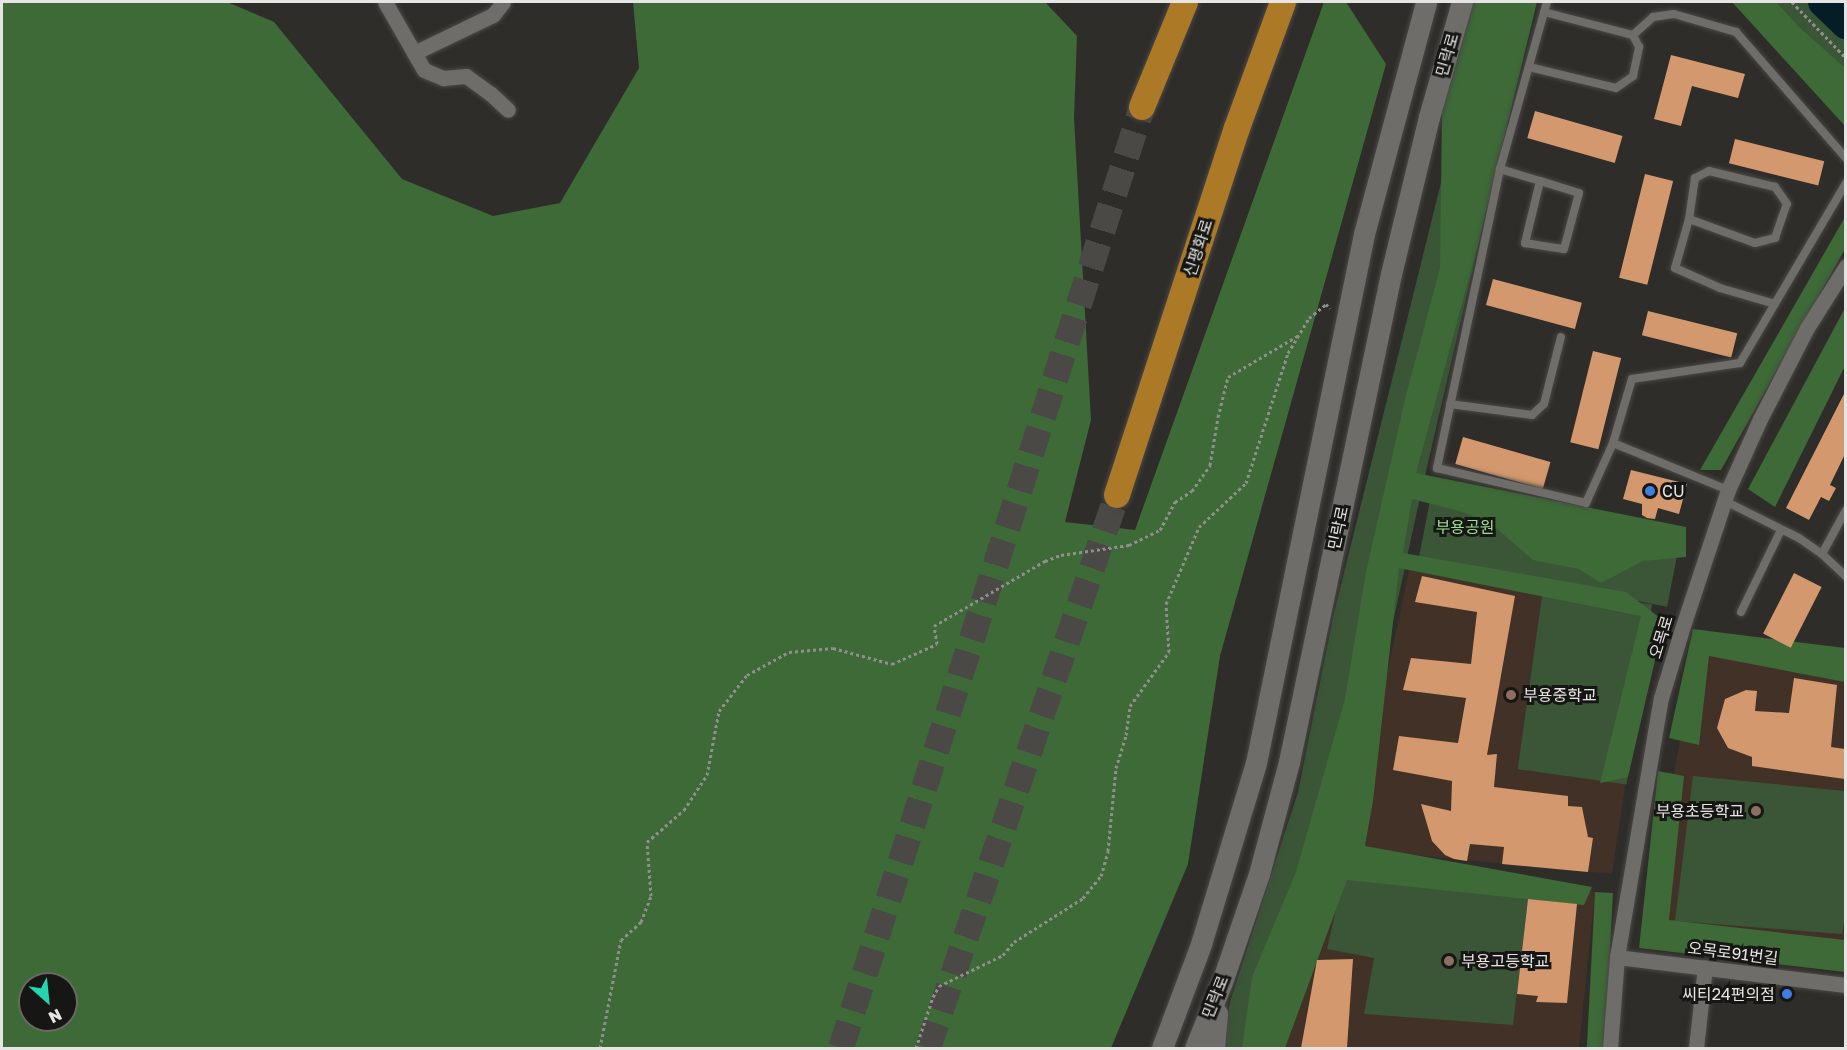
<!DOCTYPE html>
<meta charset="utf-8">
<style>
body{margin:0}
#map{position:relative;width:1847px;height:1050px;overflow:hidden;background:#2f2d2a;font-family:"Golos Text","Noto Sans KR",sans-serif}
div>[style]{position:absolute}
.education>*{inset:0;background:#413126}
.green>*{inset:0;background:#3a5636;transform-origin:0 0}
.forest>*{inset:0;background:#3d6a37;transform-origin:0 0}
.river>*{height:30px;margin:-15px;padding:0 15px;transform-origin:15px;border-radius:15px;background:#041d27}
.building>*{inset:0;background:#d3986d;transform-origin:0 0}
.trunk-tunnel>*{height:26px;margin-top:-13px;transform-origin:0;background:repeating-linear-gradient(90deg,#4a4946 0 26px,transparent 0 39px)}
.path>*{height:3px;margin-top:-1.5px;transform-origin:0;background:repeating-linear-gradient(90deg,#918f8d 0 3px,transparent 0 6px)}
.roads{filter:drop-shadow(0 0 2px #494845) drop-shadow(0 0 2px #494845)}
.service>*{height:8px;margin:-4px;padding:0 4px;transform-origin:4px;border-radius:4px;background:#6f6d6a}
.minor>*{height:15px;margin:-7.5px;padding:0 7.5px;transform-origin:7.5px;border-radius:7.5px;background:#6f6d6a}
.secondary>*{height:21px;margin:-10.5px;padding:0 10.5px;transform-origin:10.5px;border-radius:10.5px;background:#6f6d6a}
.trunk>*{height:26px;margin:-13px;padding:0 13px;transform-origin:13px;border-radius:13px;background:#ac7a26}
.dots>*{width:16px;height:16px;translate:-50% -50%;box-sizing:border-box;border:3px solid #161614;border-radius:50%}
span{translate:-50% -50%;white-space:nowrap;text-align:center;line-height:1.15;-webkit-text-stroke:6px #161614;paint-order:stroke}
.street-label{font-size:16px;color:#e6e5e3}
.poi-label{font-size:16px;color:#e6e5e3}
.left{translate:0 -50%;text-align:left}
.right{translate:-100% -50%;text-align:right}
.park-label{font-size:16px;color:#9cdd92}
.frame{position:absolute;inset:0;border:3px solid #e6e5e3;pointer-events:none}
.north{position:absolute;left:18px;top:972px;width:60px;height:60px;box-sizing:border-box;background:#161614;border:2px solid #696967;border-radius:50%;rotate:153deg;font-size:16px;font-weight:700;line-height:24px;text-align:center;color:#e6e5e3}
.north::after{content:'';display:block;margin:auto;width:21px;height:27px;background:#24d5ae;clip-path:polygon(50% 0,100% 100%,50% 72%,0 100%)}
</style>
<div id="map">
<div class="education">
<i style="clip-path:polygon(1411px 561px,1543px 589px,1652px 605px,1612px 874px,1350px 849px)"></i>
<i style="clip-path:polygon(1696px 654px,1845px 677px,1845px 966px,1642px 945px)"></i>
<i style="clip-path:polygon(1348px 857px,1595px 892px,1579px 1048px,1278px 1048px)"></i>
</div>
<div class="green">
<i style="clip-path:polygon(1486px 2px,1526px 39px,1419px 502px,1346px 839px,1270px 1048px,1222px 1048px,1230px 1002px,1298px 792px,1334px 613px)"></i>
<i style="clip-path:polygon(1752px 2px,1845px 2px,1845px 107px)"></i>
<i style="left:1434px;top:480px;width:253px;height:80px;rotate:11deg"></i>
<i style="left:1543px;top:589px;width:110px;height:182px;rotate:8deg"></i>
<i style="clip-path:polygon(1693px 776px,1845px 791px,1846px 910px,1842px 934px,1675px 921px)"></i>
<i style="clip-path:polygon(1348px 857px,1530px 883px,1513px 1025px,1364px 1014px,1374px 958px,1327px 949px)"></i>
</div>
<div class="forest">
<i style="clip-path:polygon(evenodd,2px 2px,227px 2px,274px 22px,402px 179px,493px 216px,560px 203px,639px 68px,633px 2px,1045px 2px,1077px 36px,1074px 118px,1091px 420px,1065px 522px,1135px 530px,1324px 2px,1346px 2px,1386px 64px,1220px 656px,1188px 864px,1111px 1048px,2px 1048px,2px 2px,30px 984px,66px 984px,66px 1020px,30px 1020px,30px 984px)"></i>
<i style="clip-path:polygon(1471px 2px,1537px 2px,1477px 249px,1416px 473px,1686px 527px,1686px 557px,1643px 561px,1601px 583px,1579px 569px,1533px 560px,1494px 526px,1463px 512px,1412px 499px,1403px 553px,1626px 592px,1664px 621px,1628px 777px,1600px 783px,1641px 616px,1399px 568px,1373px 801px,1365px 846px,1592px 887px,1584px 905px,1347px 880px,1285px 1048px,1242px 1048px,1252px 977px,1296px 872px,1345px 699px,1366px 572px,1405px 399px,1440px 268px,1442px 113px)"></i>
<i style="clip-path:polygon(1732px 2px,1776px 2px,1800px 28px,1845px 68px,1845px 126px)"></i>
<i style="clip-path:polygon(1845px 217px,1845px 249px,1721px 470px,1700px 470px)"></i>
<i style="clip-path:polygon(1845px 308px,1845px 366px,1775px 507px,1748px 489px)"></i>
<i style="clip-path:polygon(1693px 629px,1845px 648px,1845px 682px,1709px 656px,1699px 745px,1669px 738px)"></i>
<i style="clip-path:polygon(1658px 771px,1684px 776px,1669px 920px,1845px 940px,1845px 972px,1639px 948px)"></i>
<i style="left:1595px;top:892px;width:18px;height:157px;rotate:3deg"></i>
</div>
<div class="river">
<i style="left:1823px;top:2px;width:32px;rotate:44deg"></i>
</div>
<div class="building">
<i style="clip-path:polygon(1671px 55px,1745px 74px,1738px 98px,1692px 86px,1681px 126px,1654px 119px)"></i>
<i style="left:1535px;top:111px;width:91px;height:28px;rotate:16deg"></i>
<i style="left:1735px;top:139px;width:92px;height:25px;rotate:14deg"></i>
<i style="left:1645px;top:174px;width:29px;height:107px;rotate:14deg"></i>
<i style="left:1493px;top:279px;width:92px;height:27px;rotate:15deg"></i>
<i style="left:1648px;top:311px;width:92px;height:25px;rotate:14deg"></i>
<i style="left:1593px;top:351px;width:29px;height:94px;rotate:14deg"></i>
<i style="clip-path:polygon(1845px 392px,1845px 454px,1830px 485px,1836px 488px,1829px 501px,1821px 497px,1809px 520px,1786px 508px)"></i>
<i style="left:1463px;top:437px;width:91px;height:28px;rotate:16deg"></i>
<i style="clip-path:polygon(1631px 470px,1687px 484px,1679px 514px,1658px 508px,1655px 519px,1647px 518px,1642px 515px,1642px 504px,1623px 499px)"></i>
<i style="left:1794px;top:573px;width:31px;height:68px;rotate:27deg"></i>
<i style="clip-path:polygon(1422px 576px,1515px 596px,1487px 755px,1497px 754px,1494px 787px,1568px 796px,1568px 806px,1582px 807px,1588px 837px,1593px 838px,1588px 872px,1502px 864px,1504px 847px,1470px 844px,1467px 861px,1454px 859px,1445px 855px,1432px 841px,1421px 804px,1451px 811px,1452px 781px,1393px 770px,1399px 736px,1458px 743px,1466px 698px,1403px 690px,1411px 658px,1471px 664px,1477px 612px,1415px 602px)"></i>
<i style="clip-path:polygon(1794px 678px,1837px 685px,1831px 747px,1845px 749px,1845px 779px,1752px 766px,1752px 757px,1728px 748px,1717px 728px,1725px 699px,1746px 690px,1757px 691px,1755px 711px,1789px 713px)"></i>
<i style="clip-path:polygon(1528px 899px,1577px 904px,1567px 1003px,1536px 1002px,1538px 996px,1517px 994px)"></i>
<i style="clip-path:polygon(1353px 959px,1347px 1048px,1301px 1048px,1317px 960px)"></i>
</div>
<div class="trunk-tunnel">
<i style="left:841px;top:1048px;width:988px;rotate:-72.26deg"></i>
<i style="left:928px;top:1048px;width:584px;rotate:-71.13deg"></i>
</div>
<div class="path">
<i style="left:1792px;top:2px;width:78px;rotate:46deg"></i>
<i style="left:600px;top:1048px;width:110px;rotate:-79deg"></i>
<i style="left:621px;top:940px;width:27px;rotate:-42deg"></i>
<i style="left:641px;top:922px;width:28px;rotate:-69deg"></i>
<i style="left:651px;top:896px;width:54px;rotate:-94.2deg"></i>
<i style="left:647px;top:842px;width:49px;rotate:-40.9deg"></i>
<i style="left:684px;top:810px;width:42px;rotate:-56.7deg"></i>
<i style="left:707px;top:775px;width:65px;rotate:-79.4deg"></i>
<i style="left:719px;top:711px;width:46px;rotate:-52.1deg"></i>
<i style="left:747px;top:675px;width:48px;rotate:-28.7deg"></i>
<i style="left:789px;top:652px;width:44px;rotate:-5.2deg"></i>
<i style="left:833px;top:648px;width:61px;rotate:15.2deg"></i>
<i style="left:892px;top:664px;width:49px;rotate:-24deg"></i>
<i style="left:937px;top:644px;width:18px;rotate:-99deg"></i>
<i style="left:934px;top:626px;width:129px;rotate:-30.4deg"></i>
<i style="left:1045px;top:561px;width:17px;rotate:-21deg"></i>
<i style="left:1061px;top:555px;width:69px;rotate:-8.4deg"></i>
<i style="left:1129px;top:545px;width:34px;rotate:-26deg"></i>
<i style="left:1160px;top:530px;width:32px;rotate:-62deg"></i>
<i style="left:1175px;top:502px;width:20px;rotate:-33deg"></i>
<i style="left:1192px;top:491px;width:32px;rotate:-55deg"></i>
<i style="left:1210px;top:465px;width:49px;rotate:-80.5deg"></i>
<i style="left:1218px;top:417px;width:41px;rotate:-76deg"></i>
<i style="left:1228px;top:377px;width:82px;rotate:-30.6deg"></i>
<i style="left:916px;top:1048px;width:54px;rotate:-71.6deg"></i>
<i style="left:933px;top:997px;width:13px;rotate:-61deg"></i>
<i style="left:939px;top:986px;width:71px;rotate:-25.8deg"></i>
<i style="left:1003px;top:955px;width:17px;rotate:-50deg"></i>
<i style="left:1014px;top:942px;width:82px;rotate:-32.5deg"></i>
<i style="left:1083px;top:898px;width:28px;rotate:-51deg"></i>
<i style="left:1101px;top:876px;width:26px;rotate:-74deg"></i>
<i style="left:1108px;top:851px;width:83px;rotate:-84.5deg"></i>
<i style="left:1116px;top:768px;width:34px;rotate:-73deg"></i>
<i style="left:1126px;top:735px;width:29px;rotate:-82deg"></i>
<i style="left:1130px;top:706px;width:67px;rotate:-54.2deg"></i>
<i style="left:1169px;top:652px;width:48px;rotate:-93.6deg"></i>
<i style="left:1166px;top:604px;width:84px;rotate:-66.8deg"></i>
<i style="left:1199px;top:527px;width:64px;rotate:-43.1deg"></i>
<i style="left:1246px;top:483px;width:137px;rotate:-72.1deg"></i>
<i style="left:1288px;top:353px;width:41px;rotate:-59deg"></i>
<i style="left:1309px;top:318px;width:22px;rotate:-39deg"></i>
<i style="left:1326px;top:304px;width:6px;rotate:45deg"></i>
</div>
<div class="roads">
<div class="service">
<i style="left:1544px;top:12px;width:92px;rotate:14.5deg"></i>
<i style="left:1633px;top:35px;width:27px;rotate:-42deg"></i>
<i style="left:1653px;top:17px;width:21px;rotate:-8deg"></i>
<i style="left:1674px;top:14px;width:65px;rotate:16.2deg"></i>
<i style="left:1736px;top:32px;width:167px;rotate:48.9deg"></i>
<i style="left:1529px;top:67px;width:89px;rotate:13.6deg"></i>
<i style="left:1616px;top:88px;width:21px;rotate:-35deg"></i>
<i style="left:1633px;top:76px;width:30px;rotate:-78deg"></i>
<i style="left:1639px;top:47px;width:13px;rotate:-117deg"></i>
<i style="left:1500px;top:169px;width:173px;rotate:-74.3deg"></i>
<i style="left:1540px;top:181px;width:64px;rotate:103.6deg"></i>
<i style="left:1525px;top:243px;width:39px;rotate:9deg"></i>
<i style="left:1564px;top:249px;width:58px;rotate:-75deg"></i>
<i style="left:1579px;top:193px;width:41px;rotate:-162.9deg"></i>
<i style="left:1540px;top:181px;width:42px;rotate:-163.3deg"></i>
<i style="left:1500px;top:169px;width:306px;rotate:101.9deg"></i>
<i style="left:1437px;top:468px;width:153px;rotate:13.2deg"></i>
<i style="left:1586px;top:503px;width:66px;rotate:-65.8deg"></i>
<i style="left:1613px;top:443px;width:124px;rotate:22.2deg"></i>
<i style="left:1689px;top:219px;width:70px;rotate:20deg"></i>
<i style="left:1755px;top:243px;width:21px;rotate:-14deg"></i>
<i style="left:1775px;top:238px;width:36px;rotate:-71deg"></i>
<i style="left:1787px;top:204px;width:21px;rotate:-125deg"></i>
<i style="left:1775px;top:187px;width:68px;rotate:-166.4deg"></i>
<i style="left:1709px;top:171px;width:16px;rotate:153deg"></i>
<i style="left:1695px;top:178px;width:41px;rotate:98.3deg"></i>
<i style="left:1689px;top:219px;width:51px;rotate:105.9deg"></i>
<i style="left:1675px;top:268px;width:49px;rotate:24deg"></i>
<i style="left:1720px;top:288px;width:57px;rotate:16.2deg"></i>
<i style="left:1450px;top:404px;width:83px;rotate:7.6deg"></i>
<i style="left:1532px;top:415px;width:16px;rotate:-43deg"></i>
<i style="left:1544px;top:404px;width:69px;rotate:-75.8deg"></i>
<i style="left:1613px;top:443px;width:67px;rotate:-73.5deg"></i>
<i style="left:1632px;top:379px;width:109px;rotate:-8.4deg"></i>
<i style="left:1740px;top:363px;width:209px;rotate:-59.5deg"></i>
<i style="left:1725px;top:501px;width:83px;rotate:26.6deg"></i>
<i style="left:1799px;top:538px;width:28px;rotate:35deg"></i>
<i style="left:1822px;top:554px;width:33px;rotate:43deg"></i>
<i style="left:1822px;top:554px;width:50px;rotate:-61.4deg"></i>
<i style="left:1741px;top:612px;width:91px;rotate:-64deg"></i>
</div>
<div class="minor">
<i style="left:385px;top:2px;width:78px;rotate:60.2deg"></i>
<i style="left:424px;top:70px;width:21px;rotate:23deg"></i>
<i style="left:443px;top:78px;width:23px;rotate:-5deg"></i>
<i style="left:466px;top:76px;width:31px;rotate:36deg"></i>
<i style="left:491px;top:94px;width:23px;rotate:43deg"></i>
<i style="left:414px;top:53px;width:88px;rotate:-25.7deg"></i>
<i style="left:493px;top:15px;width:16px;rotate:-52deg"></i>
<i style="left:1617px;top:957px;width:231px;rotate:7deg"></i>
<i style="left:1610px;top:1048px;width:91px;rotate:-85.6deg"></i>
<i style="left:1617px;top:957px;width:263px;rotate:-80.4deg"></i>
<i style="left:1661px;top:698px;width:69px;rotate:-73.1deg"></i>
<i style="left:1681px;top:632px;width:150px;rotate:-71.7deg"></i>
<i style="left:1728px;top:490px;width:78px;rotate:-65.7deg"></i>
<i style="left:1760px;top:419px;width:102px;rotate:-62.7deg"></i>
<i style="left:1807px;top:328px;width:73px;rotate:-57.8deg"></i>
<i style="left:1696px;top:1048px;width:81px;rotate:-83.7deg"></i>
</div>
<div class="secondary">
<i style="left:1162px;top:1048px;width:111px;rotate:-69.4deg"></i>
<i style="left:1201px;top:944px;width:189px;rotate:-73.1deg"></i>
<i style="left:1256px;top:763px;width:540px;rotate:-78.46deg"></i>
<i style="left:1364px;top:234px;width:240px;rotate:-75deg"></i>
<i style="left:1195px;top:1048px;width:71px;rotate:-67.8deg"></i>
<i style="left:1222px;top:982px;width:114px;rotate:-71.1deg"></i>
<i style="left:1259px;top:874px;width:116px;rotate:-75deg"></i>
<i style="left:1289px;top:762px;width:499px;rotate:-78.2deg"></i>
<i style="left:1391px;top:274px;width:162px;rotate:-76.4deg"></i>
<i style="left:1429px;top:117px;width:120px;rotate:-74deg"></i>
<i style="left:1214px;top:1048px;width:35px;rotate:-85deg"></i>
</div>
<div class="trunk">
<i style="left:1142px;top:107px;width:113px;rotate:-67.7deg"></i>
<i style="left:1117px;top:495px;width:386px;rotate:-71.9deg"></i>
<i style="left:1237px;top:128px;width:134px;rotate:-69.9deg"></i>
</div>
</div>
<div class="dots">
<i style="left:1650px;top:491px;background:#3f7fe0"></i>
<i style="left:1511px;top:695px;background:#8d6e63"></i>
<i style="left:1756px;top:811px;background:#8d6e63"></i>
<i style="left:1449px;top:961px;background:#8d6e63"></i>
<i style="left:1787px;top:994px;background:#3f7fe0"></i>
</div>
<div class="street-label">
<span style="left:1447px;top:55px;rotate:-74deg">민락로</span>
<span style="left:1198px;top:248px;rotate:-72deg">신평화로</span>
<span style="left:1338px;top:528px;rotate:-78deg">민락로</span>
<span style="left:1661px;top:637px;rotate:-73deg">오목로</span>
<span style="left:1733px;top:953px;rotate:7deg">오목로91번길</span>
<span style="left:1215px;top:997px;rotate:-68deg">민락로</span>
</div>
<div class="poi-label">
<span class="left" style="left:1662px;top:491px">CU</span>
<span class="left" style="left:1523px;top:695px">부용중학교</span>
<span class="right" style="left:1744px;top:811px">부용초등학교</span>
<span class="left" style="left:1461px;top:961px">부용고등학교</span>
<span class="right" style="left:1775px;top:994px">씨티24편의점</span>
</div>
<div class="park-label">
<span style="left:1465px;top:527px">부용공원</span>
</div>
<div class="frame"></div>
<div class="north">N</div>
</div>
